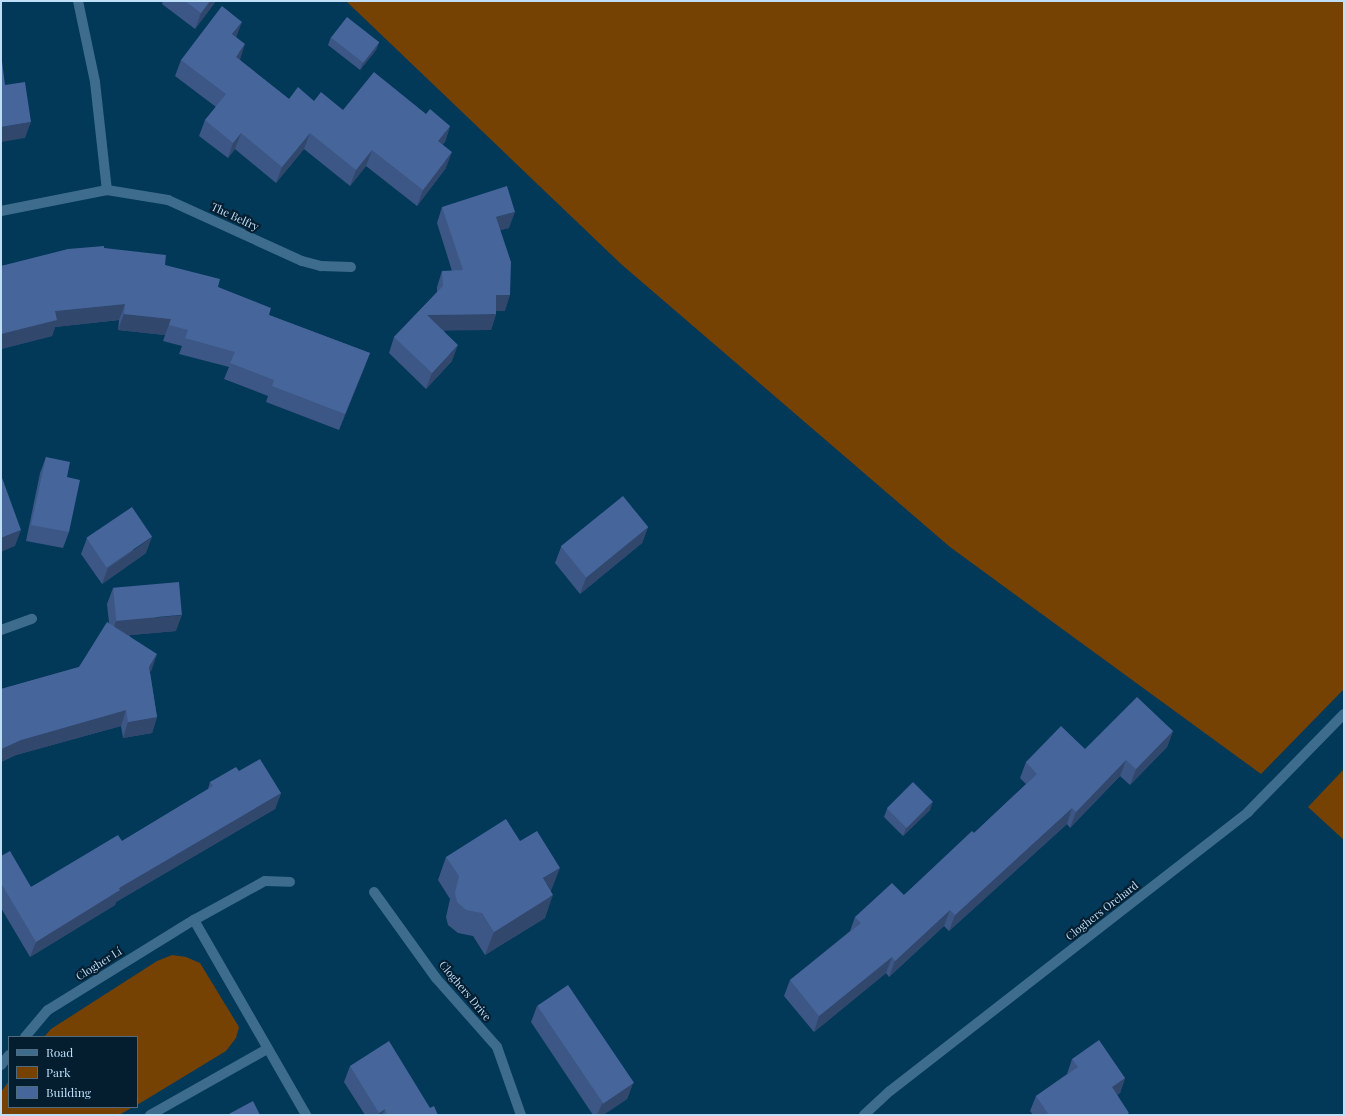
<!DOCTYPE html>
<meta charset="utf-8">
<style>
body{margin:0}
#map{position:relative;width:1345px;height:1116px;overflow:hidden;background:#023858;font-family:"Playfair Display",serif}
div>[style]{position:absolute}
.green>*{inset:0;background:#754204}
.minor>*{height:10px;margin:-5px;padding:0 5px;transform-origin:5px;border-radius:5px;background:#3e6c8d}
.wall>*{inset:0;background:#3c5785}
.shaded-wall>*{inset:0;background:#31476c}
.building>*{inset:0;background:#46659b;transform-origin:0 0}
span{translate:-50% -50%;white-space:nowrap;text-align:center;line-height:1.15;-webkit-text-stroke:4px #041e30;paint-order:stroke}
.street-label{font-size:11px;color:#bfdef7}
.frame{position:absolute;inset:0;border:2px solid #bfdef7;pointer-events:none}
.legend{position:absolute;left:8px;top:1036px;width:130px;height:72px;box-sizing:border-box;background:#041e30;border:1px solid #4f6b80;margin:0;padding:5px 7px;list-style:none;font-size:12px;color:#bfdef7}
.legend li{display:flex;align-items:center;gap:8px;height:20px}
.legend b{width:20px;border:1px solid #4f6b80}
</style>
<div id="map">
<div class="green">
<i style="clip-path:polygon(346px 1px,1344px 1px,1344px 689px,1261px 774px,950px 547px,621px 264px)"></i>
<i style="clip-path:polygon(1344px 769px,1344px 840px,1308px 807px)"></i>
<i style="clip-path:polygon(172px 955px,186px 957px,200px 963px,239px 1027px,236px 1038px,226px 1051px,137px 1105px,137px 1037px,44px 1037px,51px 1029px,157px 961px)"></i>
<i style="clip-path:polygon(9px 1081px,9px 1107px,133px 1107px,119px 1115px,1px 1115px,1px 1092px)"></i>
</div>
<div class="minor">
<i style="left:78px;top:1px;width:83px;rotate:78.1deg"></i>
<i style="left:95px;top:82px;width:109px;rotate:83.7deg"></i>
<i style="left:1px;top:211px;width:108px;rotate:-11.2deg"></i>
<i style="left:107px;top:190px;width:62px;rotate:9.3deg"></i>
<i style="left:168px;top:200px;width:147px;rotate:24.5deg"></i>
<i style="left:302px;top:261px;width:20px;rotate:15deg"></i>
<i style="left:321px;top:266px;width:30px;rotate:2deg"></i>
<i style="left:1px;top:630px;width:33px;rotate:-20deg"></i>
<i style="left:374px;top:892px;width:106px;rotate:54.2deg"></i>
<i style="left:436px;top:978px;width:92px;rotate:48.5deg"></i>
<i style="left:497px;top:1047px;width:72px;rotate:70.6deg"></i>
<i style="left:194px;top:920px;width:225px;rotate:60.1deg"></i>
<i style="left:25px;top:1037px;width:35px;rotate:-50deg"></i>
<i style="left:48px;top:1010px;width:172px;rotate:-31.7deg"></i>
<i style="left:194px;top:920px;width:81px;rotate:-28.8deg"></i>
<i style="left:265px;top:881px;width:25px;rotate:2deg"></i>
<i style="left:1px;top:1065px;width:13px;rotate:-51deg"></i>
<i style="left:150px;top:1115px;width:134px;rotate:-29.4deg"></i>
<i style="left:864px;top:1115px;width:35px;rotate:-43deg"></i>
<i style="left:890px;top:1091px;width:454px;rotate:-37.9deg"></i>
<i style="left:1248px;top:812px;width:137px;rotate:-45.6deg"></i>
</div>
<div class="wall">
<i style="clip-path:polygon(163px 1px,216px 1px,195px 29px,162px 4px)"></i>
<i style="clip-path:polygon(331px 37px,379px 42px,376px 50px,360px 70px,328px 45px)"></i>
<i style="clip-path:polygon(236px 38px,240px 60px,289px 99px,314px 101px,343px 110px,426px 114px,450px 126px,445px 142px,442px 144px,446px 168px,417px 206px,366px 166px,350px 186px,304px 149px,276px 183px,235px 149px,228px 158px,199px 136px,205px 120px,216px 107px,175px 76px,181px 60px)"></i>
<i style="clip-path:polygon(442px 207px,509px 228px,500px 230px,505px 311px,496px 311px,496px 314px,491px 330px,444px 330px,452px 361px,426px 389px,389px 353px,394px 337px,437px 292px,437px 287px,442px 271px,452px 271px,437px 223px)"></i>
<i style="clip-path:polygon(104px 248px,165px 265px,218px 287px,269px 315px,370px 353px,339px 430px,266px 402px,268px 396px,224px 379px,229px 367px,179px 354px,182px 346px,163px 341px,165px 335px,118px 330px,119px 320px,55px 327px,52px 336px,1px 349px,1px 266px)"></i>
<i style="clip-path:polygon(46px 457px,67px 477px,69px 532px,63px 548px,26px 541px,40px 473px)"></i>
<i style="clip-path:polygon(648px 527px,642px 543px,580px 594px,555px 563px,561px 547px)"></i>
<i style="clip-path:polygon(87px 538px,146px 553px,102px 584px,81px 554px)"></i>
<i style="clip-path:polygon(113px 588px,176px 631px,129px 635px,152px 669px,150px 672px,157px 717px,152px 733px,123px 738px,121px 726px,16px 755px,1px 762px,1px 689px,79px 667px,109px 623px,107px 604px)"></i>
<i style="clip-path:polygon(1173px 731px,1167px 747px,1130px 785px,1120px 776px,1070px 828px,1067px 824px,949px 931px,944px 926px,889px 977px,886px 973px,814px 1032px,784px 996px,790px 980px,850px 931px,855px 917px,904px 895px,974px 833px,1026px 784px,1020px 778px,1026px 762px,1085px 749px)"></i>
<i style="clip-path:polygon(239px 771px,281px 793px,275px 809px,116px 902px,115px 905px,30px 957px,1px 908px,1px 856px,31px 887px,122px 841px,208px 789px,210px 782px)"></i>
<i style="clip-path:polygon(887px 809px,930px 810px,903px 836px,884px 817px)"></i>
<i style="clip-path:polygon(520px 841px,551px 891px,545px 918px,485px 955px,473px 936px,458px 933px,448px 925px,446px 917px,450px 899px,438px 880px,446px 857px)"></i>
<i style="clip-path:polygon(537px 1006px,633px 1083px,627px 1099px,603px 1115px,593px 1115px,531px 1022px)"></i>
<i style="clip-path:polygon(1072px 1059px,1125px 1078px,1120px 1093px,1117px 1095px,1128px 1115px,1033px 1115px,1030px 1111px,1036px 1096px,1067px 1074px)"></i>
<i style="clip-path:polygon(350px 1066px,430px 1108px,438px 1115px,365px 1115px,344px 1082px)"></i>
</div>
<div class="shaded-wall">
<i style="clip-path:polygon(210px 1px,216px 1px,195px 29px,201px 13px)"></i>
<i style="clip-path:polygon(242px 22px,236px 38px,232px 34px)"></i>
<i style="clip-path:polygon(379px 42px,376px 50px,360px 70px,363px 62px)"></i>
<i style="clip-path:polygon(245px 44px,240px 60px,236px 57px)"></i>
<i style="clip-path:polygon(31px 122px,25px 138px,1px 142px,1px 127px)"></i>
<i style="clip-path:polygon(450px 126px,445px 142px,432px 157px,438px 141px)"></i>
<i style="clip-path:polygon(241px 133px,235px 149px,228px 158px,233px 143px)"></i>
<i style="clip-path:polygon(310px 133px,304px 149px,276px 183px,282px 167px)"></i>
<i style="clip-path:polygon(372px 150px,366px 166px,350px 186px,356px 170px)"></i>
<i style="clip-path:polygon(452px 152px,446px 168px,417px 206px,423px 190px)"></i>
<i style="clip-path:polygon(515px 212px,509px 228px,490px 233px,496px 217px)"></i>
<i style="clip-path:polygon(496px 295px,510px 295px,505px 311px,491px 311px)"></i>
<i style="clip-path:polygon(125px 304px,119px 320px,55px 327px,52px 336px,1px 349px,1px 334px,55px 311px)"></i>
<i style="clip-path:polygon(124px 314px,171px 319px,165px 335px,118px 330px)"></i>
<i style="clip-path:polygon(496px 314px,491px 330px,422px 331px,427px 315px)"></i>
<i style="clip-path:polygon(458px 345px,452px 361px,426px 389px,432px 373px)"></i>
<i style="clip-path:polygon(370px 353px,364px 369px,339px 430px,345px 414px)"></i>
<i style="clip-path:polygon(648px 527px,642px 543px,580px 594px,586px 578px)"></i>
<i style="clip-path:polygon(21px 530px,15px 546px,1px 552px,1px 538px)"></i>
<i style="clip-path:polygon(152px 537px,146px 553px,102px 584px,108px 568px)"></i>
<i style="clip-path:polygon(182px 615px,176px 631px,110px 637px,116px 621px)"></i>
<i style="clip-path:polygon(157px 654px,152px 669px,143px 682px,149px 667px)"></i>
<i style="clip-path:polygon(126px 710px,121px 726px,16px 755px,1px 762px,1px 749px,21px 740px)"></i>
<i style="clip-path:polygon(157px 717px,152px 733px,123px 738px,128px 722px)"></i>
<i style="clip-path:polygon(1173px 731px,1167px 747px,1130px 785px,1136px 769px)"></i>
<i style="clip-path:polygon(1126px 760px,1120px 776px,1070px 828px,1076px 812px)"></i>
<i style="clip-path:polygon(281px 793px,275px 809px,116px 902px,115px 905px,30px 957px,36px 942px,119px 888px)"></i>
<i style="clip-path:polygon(933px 802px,930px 810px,903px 836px,906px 828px)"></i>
<i style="clip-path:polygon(1072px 808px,1067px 824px,949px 931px,955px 915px)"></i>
<i style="clip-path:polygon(560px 868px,551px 891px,543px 878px)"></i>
<i style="clip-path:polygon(553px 895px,545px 918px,485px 955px,494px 932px)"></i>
<i style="clip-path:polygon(950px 910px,944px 926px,889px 977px,895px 961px)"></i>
<i style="clip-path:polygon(892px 957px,886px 973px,814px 1032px,819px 1016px)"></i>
<i style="clip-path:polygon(1125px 1078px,1120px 1093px,1106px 1102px,1112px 1087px)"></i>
<i style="clip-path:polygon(633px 1083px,627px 1099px,603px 1115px,597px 1115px,602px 1104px)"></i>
<i style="clip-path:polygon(385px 1109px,382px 1115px,378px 1115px,379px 1113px)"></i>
</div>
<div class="building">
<i style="clip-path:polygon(185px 1px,210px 1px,201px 13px)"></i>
<i style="clip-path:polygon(222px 6px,242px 22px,232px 34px,245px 44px,236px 57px,289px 99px,298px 87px,314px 101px,321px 92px,343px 110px,374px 72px,426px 114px,430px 109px,450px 126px,438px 141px,452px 152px,423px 190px,372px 150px,356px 170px,310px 133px,282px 167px,241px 133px,233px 143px,205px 120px,226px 94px,181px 60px)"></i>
<i style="left:347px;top:17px;width:41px;height:26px;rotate:38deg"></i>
<i style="clip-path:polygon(1px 53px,5px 85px,25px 82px,31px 122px,1px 127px)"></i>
<i style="clip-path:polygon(507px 186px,515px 212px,496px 217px,511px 262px,510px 295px,496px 295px,496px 314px,427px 315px,458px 345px,432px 373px,394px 337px,443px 286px,442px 271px,463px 270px,442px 207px)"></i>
<i style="clip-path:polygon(104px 246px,104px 248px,166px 255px,165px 265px,220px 279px,218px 287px,271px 308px,269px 315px,370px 353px,345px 414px,272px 386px,274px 380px,230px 363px,235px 352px,185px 338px,188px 330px,169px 325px,171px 319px,124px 314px,125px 304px,55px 311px,57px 320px,1px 334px,1px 266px,68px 249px)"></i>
<i style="clip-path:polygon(46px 457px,70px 462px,67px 477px,80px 480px,69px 532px,31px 525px)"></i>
<i style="clip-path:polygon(1px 475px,21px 530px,1px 538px)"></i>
<i style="left:623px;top:496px;width:40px;height:80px;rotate:51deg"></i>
<i style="left:132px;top:507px;width:36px;height:55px;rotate:56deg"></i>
<i style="left:179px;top:582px;width:33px;height:66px;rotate:85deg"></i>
<i style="clip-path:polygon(107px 622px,157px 654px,149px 667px,157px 717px,128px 722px,126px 710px,21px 740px,1px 749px,1px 689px,79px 667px)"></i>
<i style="clip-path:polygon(1137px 697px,1173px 731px,1136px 769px,1126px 760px,1076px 812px,1072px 808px,955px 915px,950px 910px,895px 961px,892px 957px,819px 1016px,790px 980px,861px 923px,855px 917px,892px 883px,904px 895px,972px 831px,974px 833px,1037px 774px,1026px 762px,1061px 726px,1085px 749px)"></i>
<i style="clip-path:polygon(260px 759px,281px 793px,119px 888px,120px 890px,36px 942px,1px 883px,1px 856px,10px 851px,31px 887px,118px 835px,122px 841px,213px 786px,210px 782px,236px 767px,239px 771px)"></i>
<i style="left:913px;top:782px;width:28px;height:37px;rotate:45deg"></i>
<i style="clip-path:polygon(506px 819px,520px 841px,537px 831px,560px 868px,543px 878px,553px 895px,494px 932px,482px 913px,466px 910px,457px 902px,455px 893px,459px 876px,446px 857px)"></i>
<i style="left:568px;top:985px;width:118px;height:37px;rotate:56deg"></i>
<i style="clip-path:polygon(1099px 1040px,1125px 1078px,1112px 1087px,1129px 1113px,1126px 1115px,1049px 1115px,1036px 1096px,1078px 1067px,1072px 1059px)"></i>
<i style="clip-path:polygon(389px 1041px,430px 1108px,434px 1106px,438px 1115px,387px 1115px,385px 1109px,379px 1113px,350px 1066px)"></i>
<i style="clip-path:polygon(253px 1101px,260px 1115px,227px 1115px)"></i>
</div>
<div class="street-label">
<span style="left:235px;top:217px;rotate:25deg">The Belfry</span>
<span style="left:1102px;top:911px;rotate:-38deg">Cloghers Orchard</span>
<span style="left:99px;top:964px;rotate:-32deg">Clogher Lí</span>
<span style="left:465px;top:991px;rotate:50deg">Cloghers Drive</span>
</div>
<div class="frame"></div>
<ul class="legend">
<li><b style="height:5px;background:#3e6c8d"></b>Road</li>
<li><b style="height:11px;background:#754204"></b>Park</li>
<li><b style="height:11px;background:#46659b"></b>Building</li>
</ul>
</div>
